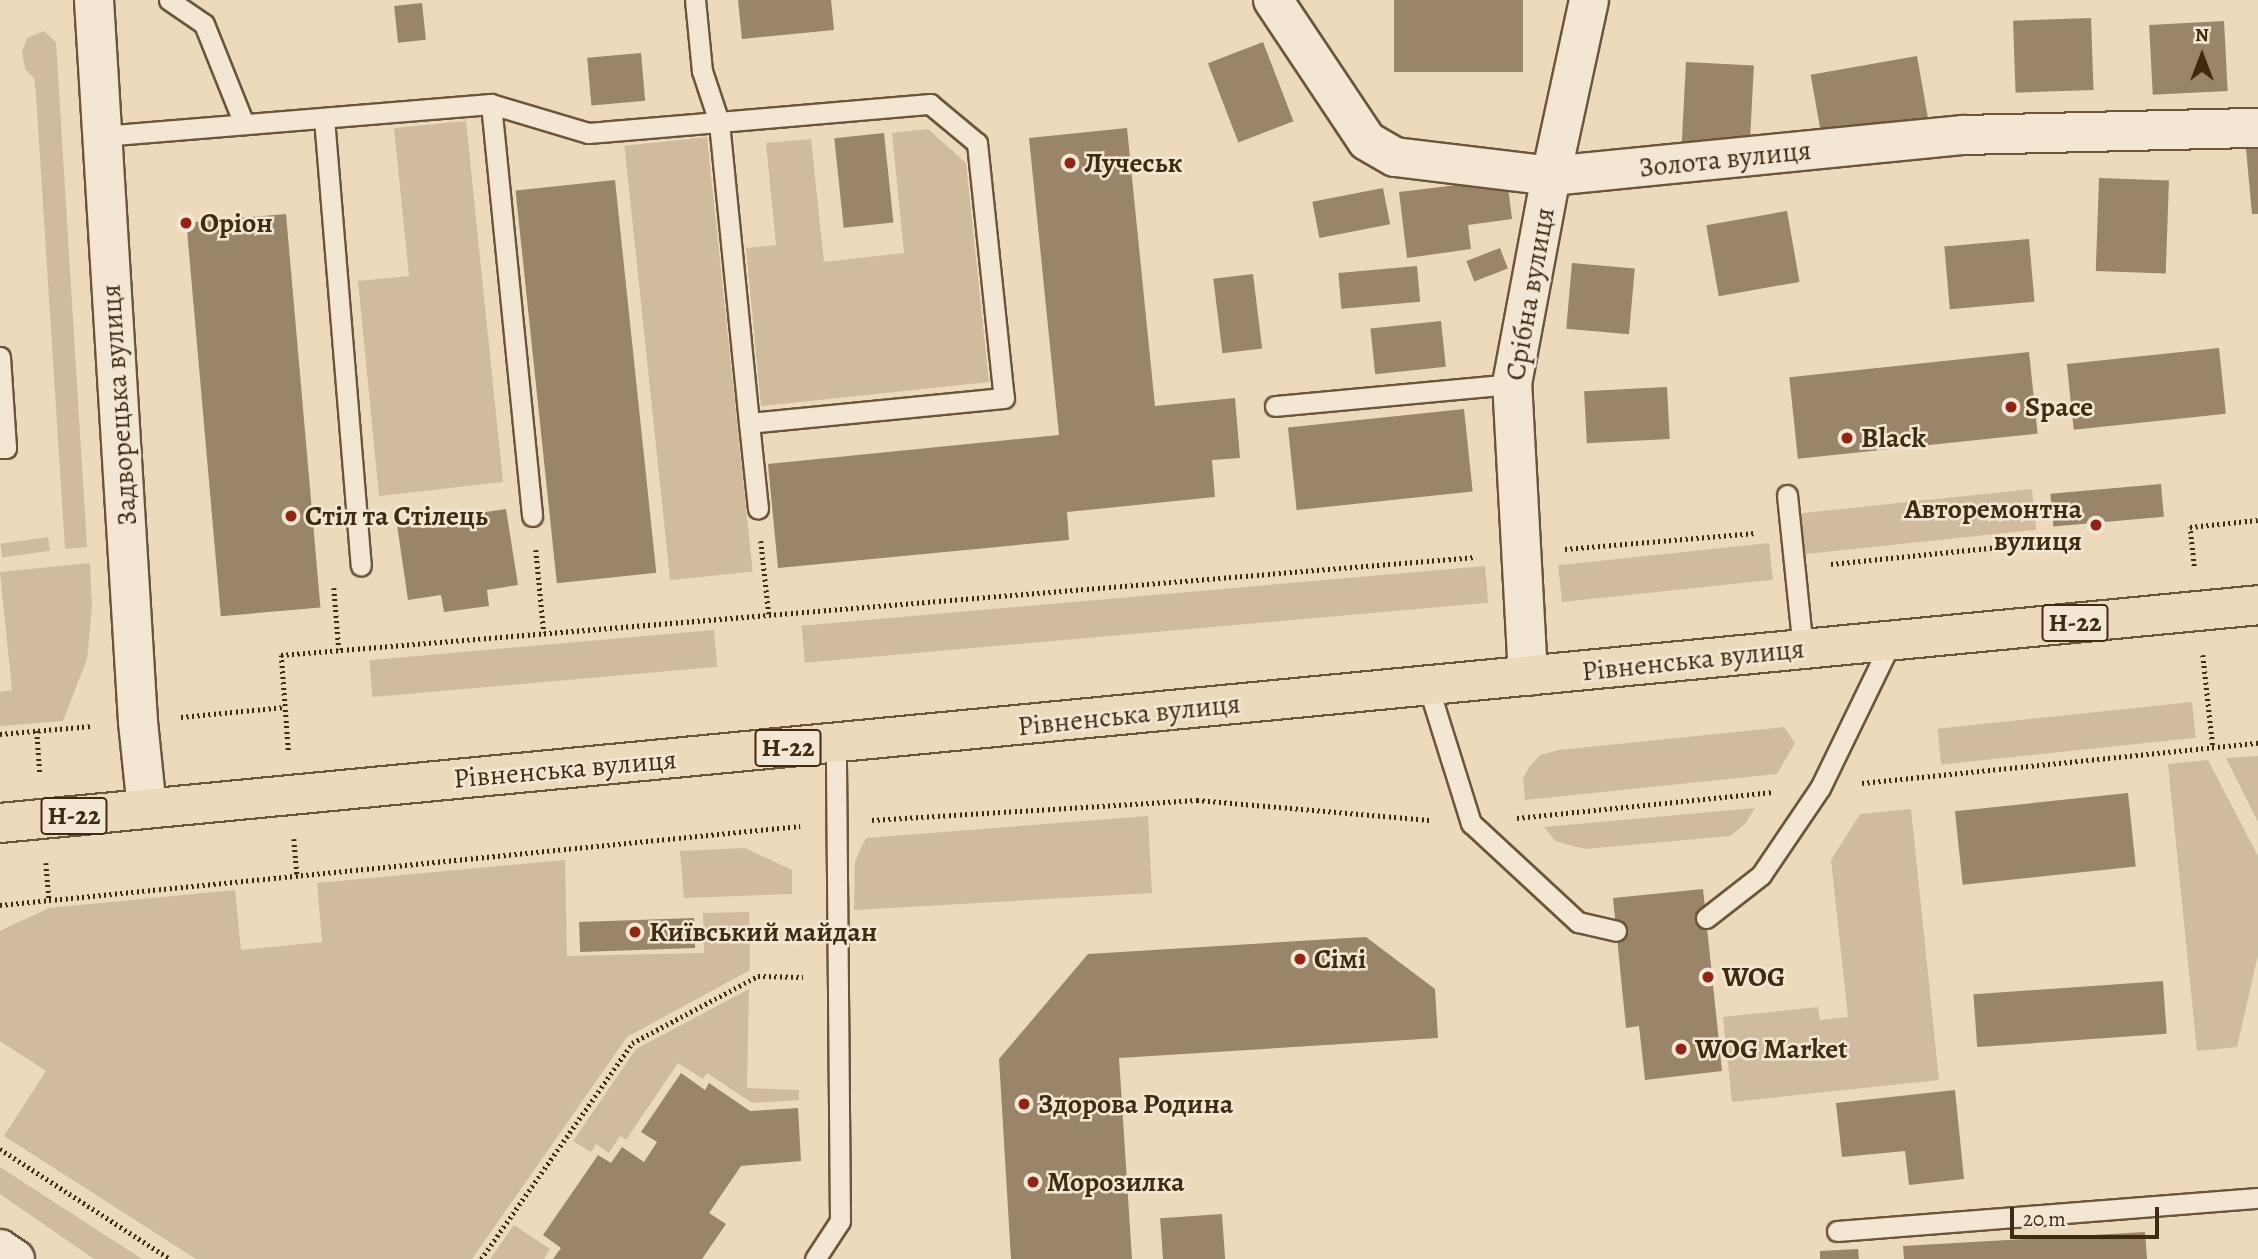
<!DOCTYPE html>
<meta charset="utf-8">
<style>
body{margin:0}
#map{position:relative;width:2258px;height:1259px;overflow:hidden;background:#edd9bc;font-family:Alegreya,serif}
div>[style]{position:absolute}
.green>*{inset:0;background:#d0bb9f;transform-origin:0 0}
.building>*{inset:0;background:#9a856a;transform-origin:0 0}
.path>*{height:4.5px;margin-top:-2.25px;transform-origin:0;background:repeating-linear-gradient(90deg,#402b12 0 2px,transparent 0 5.5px)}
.roads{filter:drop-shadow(2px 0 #6b563c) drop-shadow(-2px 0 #6b563c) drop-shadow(0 2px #6b563c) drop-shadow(0 -2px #6b563c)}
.lane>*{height:19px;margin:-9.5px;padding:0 9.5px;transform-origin:9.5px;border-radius:9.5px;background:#f3e6d3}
.street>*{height:38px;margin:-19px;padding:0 19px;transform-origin:19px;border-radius:19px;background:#f3e6d3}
.secondary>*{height:38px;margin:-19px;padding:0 19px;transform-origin:19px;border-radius:19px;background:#f3e6d3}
.primary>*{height:38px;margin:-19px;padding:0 19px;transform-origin:19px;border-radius:19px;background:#edd9bc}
.dots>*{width:19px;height:19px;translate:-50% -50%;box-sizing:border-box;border:4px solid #f3e6d3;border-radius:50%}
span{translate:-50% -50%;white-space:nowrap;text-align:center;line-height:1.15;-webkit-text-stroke:5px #f3e6d3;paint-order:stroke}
.shield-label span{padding:2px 5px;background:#f3e6d3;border:2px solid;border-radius:5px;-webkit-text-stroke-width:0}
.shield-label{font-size:26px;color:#402b12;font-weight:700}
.street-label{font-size:28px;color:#402b12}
.poi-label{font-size:28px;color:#402b12;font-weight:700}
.left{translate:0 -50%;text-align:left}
.right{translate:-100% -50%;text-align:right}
.north{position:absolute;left:2167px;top:21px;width:70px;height:70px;-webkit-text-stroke:5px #f3e6d3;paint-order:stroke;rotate:0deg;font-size:19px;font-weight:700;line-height:28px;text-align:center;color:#402b12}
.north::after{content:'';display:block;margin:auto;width:24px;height:32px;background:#402b12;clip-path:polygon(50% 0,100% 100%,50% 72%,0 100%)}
.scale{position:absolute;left:2010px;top:1207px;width:149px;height:32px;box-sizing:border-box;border:4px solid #402b12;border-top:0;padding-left:9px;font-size:21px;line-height:24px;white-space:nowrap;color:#402b12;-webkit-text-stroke:5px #f3e6d3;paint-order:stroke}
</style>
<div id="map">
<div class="green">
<i style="clip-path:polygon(44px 31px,56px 42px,87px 547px,65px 549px,36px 95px,34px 78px,25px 69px,22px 52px,27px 38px)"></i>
<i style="clip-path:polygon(466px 121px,503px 482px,379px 496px,358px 281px,409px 276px,394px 128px)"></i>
<i style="clip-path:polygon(928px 129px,966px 163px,989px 382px,761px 406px,746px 248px,776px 245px,766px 143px,811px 139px,824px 262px,904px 253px,892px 133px)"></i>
<i style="left:707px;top:137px;width:437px;height:83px;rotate:84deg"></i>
<i style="left:2032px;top:489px;width:41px;height:234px;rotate:84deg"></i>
<i style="left:48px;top:537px;width:14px;height:48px;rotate:82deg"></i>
<i style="left:1769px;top:543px;width:37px;height:212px;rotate:84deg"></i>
<i style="clip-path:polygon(90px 563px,92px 607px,87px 659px,63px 721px,0 726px,0 692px,12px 690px,0 572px)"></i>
<i style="left:1485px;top:566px;width:37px;height:686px;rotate:85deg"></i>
<i style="left:714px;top:630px;width:37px;height:346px;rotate:85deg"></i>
<i style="left:2192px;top:702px;width:36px;height:256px;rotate:84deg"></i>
<i style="clip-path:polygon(1784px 727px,1795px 743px,1777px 774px,1525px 800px,1523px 779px,1529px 767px,1540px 755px,1559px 750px)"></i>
<i style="clip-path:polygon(2258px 756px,2258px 822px,2226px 758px)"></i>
<i style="clip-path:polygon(2208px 760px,2258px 856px,2258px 955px,2237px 1047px,2197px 1051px,2168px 764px)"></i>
<i style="clip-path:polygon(1755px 808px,1745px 824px,1730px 836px,1585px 849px,1555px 841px,1544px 827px)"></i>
<i style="clip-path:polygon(1911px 809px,1939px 1080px,1732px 1102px,1723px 1017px,1818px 1007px,1820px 1020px,1848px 1017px,1831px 860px,1860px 814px)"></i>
<i style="clip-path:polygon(1148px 816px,1152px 893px,854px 910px,855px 861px,866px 838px)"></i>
<i style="clip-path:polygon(745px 848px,792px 870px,792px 894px,684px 898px,680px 851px)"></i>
<i style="clip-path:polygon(565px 860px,567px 956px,704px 953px,703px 913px,749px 912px,750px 970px,627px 1037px,472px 1259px,196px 1259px,4px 1136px,46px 1071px,0 1041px,0 931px,8px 927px,49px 908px,235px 890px,241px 950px,322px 942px,317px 883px)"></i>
<i style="clip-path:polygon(749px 989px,747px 1088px,799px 1090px,799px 1100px,752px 1103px,707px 1073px,703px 1079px,678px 1063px,626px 1140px,620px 1136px,609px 1153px,596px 1144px,591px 1152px,573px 1141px,636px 1049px)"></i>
<i style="clip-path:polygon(0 1167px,142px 1259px,94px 1259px,0 1194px)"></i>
<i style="clip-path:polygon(514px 1225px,550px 1249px,544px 1259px,490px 1259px)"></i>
</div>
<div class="building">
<i style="clip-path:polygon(738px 0,831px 0,834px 30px,742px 39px)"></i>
<i style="left:1394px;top:0;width:129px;height:72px"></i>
<i style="left:422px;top:3px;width:37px;height:28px;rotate:84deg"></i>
<i style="left:2091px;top:18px;width:72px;height:78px;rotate:88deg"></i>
<i style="left:2224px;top:21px;width:70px;height:75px;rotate:87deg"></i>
<i style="left:1263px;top:42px;width:85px;height:59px;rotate:69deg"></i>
<i style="left:641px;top:53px;width:48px;height:54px;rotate:85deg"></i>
<i style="left:1917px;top:56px;width:62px;height:108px;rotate:80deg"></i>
<i style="left:1686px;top:62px;width:68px;height:80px;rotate:3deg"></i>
<i style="clip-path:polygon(1127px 128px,1155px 406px,1235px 398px,1240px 458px,1212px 460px,1215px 497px,1067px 512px,1069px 540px,778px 568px,768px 464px,1059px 435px,1029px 138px)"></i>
<i style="left:884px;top:133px;width:90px;height:50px;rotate:84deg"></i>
<i style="clip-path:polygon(2258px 148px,2258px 214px,2252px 214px,2246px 149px)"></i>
<i style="left:2099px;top:178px;width:70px;height:93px;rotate:2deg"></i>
<i style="clip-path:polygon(1507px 179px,1512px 219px,1468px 225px,1471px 249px,1407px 258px,1399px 192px)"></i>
<i style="left:615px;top:180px;width:395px;height:100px;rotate:84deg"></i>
<i style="left:1383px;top:188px;width:37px;height:72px;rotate:79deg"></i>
<i style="left:1787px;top:211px;width:72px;height:82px;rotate:80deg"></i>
<i style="left:286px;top:214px;width:395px;height:100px;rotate:85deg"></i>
<i style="left:2029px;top:239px;width:63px;height:85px;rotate:85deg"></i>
<i style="left:1500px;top:248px;width:22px;height:36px;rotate:69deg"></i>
<i style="left:1572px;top:263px;width:63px;height:66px;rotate:5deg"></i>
<i style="left:1417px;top:266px;width:36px;height:79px;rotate:85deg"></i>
<i style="left:1253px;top:274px;width:75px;height:40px;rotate:83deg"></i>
<i style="left:1441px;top:321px;width:46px;height:71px;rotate:84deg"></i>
<i style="left:2219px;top:348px;width:66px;height:153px;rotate:84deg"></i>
<i style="left:2029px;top:352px;width:82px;height:241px;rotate:84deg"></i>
<i style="left:1667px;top:387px;width:52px;height:83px;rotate:87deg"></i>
<i style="left:1464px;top:409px;width:83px;height:177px;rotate:84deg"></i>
<i style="left:2161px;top:484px;width:33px;height:111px;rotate:85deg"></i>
<i style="clip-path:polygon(506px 509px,518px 585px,487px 590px,489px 606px,444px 612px,441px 595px,408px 600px,397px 525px)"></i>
<i style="left:2128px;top:793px;width:74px;height:174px;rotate:84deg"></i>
<i style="clip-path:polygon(1703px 889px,1722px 1071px,1645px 1080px,1639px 1026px,1626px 1028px,1613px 898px)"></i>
<i style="left:694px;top:918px;width:30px;height:115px;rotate:88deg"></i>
<i style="clip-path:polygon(1366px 937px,1435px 989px,1438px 1038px,1119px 1058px,1132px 1259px,1011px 1259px,999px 1059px,1088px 954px)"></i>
<i style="left:2163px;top:981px;width:53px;height:190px;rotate:86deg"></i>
<i style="clip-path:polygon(681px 1073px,705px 1090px,709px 1083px,750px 1111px,798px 1108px,801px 1161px,741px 1166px,709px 1213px,726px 1224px,702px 1259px,553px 1259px,561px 1248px,543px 1235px,598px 1155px,611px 1163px,622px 1147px,644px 1162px,657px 1142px,641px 1132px)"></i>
<i style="clip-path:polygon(1955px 1090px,1964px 1179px,1909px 1185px,1905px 1151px,1842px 1157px,1836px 1103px)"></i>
<i style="left:1222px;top:1214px;width:45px;height:62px;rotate:86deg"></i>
<i style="clip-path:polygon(2145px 1232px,2147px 1259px,1904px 1259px,1903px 1246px)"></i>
<i style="clip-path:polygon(1858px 1249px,1859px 1259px,1820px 1259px,1820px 1251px)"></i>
</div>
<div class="path">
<i style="left:761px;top:541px;width:74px;rotate:83.8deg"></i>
<i style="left:1565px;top:549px;width:191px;rotate:-4.8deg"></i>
<i style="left:536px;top:550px;width:83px;rotate:84.5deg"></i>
<i style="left:1831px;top:564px;width:216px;rotate:-5.8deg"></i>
<i style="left:2194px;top:566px;width:39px;rotate:-96deg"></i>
<i style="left:2190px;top:527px;width:68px;rotate:-5.9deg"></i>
<i style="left:334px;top:588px;width:62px;rotate:85.4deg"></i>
<i style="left:2203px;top:655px;width:93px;rotate:83.8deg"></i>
<i style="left:181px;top:717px;width:104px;rotate:-5.5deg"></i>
<i style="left:37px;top:731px;width:43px;rotate:86deg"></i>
<i style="left:0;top:734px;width:92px;rotate:-5deg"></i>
<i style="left:288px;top:750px;width:95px;rotate:-94.2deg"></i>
<i style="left:281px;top:655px;width:1199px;rotate:-4.69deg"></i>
<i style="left:1862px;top:783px;width:398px;rotate:-5.8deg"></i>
<i style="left:1517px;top:818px;width:257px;rotate:-5.8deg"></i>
<i style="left:872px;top:820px;width:326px;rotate:-3.5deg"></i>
<i style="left:1197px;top:800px;width:236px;rotate:4.9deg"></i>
<i style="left:294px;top:839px;width:37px;rotate:85deg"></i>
<i style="left:46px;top:863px;width:37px;rotate:85deg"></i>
<i style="left:0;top:905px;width:804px;rotate:-5.64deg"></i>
<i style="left:0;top:1149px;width:202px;rotate:32.9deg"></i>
<i style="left:481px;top:1259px;width:264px;rotate:-55deg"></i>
<i style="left:632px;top:1043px;width:143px;rotate:-28deg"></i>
<i style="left:758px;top:976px;width:45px;rotate:1.3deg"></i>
</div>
<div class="roads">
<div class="lane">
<i style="left:169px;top:0;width:42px;rotate:34.4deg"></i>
<i style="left:204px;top:24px;width:108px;rotate:68.2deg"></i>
<i style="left:491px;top:104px;width:414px;rotate:84.3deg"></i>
<i style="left:324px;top:118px;width:449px;rotate:85.3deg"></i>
<i style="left:102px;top:136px;width:390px;rotate:-4.7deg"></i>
<i style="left:491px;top:104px;width:101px;rotate:16.6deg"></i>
<i style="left:588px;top:133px;width:131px;rotate:-4.8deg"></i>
<i style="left:719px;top:122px;width:212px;rotate:-4.9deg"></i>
<i style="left:930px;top:104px;width:61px;rotate:39.7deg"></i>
<i style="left:977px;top:143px;width:256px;rotate:84deg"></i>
<i style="left:1004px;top:398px;width:256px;rotate:174.4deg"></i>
<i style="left:749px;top:423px;width:302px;rotate:-95.7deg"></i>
<i style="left:719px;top:122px;width:54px;rotate:-108.4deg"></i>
<i style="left:702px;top:71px;width:71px;rotate:-95.6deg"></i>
<i style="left:0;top:357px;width:91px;rotate:86.2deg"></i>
<i style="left:6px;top:448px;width:6px;rotate:180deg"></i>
<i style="left:1275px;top:406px;width:238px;rotate:-5.3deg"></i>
<i style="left:749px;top:423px;width:86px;rotate:84deg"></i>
<i style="left:1787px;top:495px;width:156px;rotate:84.1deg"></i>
<i style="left:1428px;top:686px;width:144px;rotate:72.6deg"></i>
<i style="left:1471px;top:823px;width:146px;rotate:42.8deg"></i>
<i style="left:1578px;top:922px;width:39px;rotate:13deg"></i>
<i style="left:1706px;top:918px;width:70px;rotate:-38deg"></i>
<i style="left:1761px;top:875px;width:105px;rotate:-55.9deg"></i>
<i style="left:1820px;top:788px;width:165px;rotate:-64.1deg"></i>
<i style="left:1837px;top:1231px;width:422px;rotate:-4.5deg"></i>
<i style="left:815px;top:1259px;width:45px;rotate:-56.7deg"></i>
<i style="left:840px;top:1221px;width:478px;rotate:-90.5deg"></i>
</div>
<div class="street">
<i style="left:1273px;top:0;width:169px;rotate:56.3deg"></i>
<i style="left:1367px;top:141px;width:32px;rotate:30deg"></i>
<i style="left:1395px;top:157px;width:157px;rotate:6.9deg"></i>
<i style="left:1551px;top:176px;width:415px;rotate:-5.7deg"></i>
<i style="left:1964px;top:135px;width:294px;rotate:-1.4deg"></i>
<i style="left:1528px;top:676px;width:292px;rotate:-93.1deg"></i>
<i style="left:1512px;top:384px;width:212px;rotate:-79.4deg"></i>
<i style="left:1551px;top:176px;width:180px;rotate:-77.8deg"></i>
</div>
<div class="secondary">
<i style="left:94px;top:0;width:723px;rotate:86.51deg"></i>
<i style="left:138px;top:722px;width:87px;rotate:84.1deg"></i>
<i style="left:0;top:1249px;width:18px;rotate:34deg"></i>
</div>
<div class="primary">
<i style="left:0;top:823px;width:2268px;rotate:-5.51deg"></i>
</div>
</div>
<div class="dots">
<i style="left:1070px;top:163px;background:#8f2418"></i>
<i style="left:186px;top:223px;background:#8f2418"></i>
<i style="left:2011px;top:407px;background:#8f2418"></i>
<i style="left:1847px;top:438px;background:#8f2418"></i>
<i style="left:291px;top:516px;background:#8f2418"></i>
<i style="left:2096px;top:525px;background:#8f2418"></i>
<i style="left:635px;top:932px;background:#8f2418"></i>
<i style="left:1300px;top:959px;background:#8f2418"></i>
<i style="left:1708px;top:977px;background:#8f2418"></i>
<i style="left:1681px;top:1049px;background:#8f2418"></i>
<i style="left:1024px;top:1104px;background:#8f2418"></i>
<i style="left:1033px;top:1182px;background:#8f2418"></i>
</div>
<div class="shield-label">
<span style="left:2075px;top:623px">Н-22</span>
<span style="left:788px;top:748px">Н-22</span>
<span style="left:74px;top:816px">Н-22</span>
</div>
<div class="street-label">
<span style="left:1725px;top:159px;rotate:-6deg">Золота вулиця</span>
<span style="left:1530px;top:294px;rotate:-80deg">Срібна вулиця</span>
<span style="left:119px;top:405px;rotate:-94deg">Задворецька вулиця</span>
<span style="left:1693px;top:660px;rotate:-6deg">Рівненська вулиця</span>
<span style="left:1129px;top:715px;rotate:-6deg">Рівненська вулиця</span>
<span style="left:565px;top:769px;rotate:-5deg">Рівненська вулиця</span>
</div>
<div class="poi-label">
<span class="left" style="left:1084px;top:163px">Лучеськ</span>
<span class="left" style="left:200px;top:223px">Оріон</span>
<span class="left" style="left:2025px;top:407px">Space</span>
<span class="left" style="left:1861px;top:438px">Black</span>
<span class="right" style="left:2082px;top:525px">Авторемонтна<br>вулиця</span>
<span class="left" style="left:305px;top:516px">Стіл та Стілець</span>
<span class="left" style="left:649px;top:932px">Київський майдан</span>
<span class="left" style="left:1314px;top:959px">Сімі</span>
<span class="left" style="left:1722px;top:977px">WOG</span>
<span class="left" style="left:1695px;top:1049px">WOG Market</span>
<span class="left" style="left:1038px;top:1104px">Здорова Родина</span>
<span class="left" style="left:1047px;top:1182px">Морозилка</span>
</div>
<div class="north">N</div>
<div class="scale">20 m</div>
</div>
